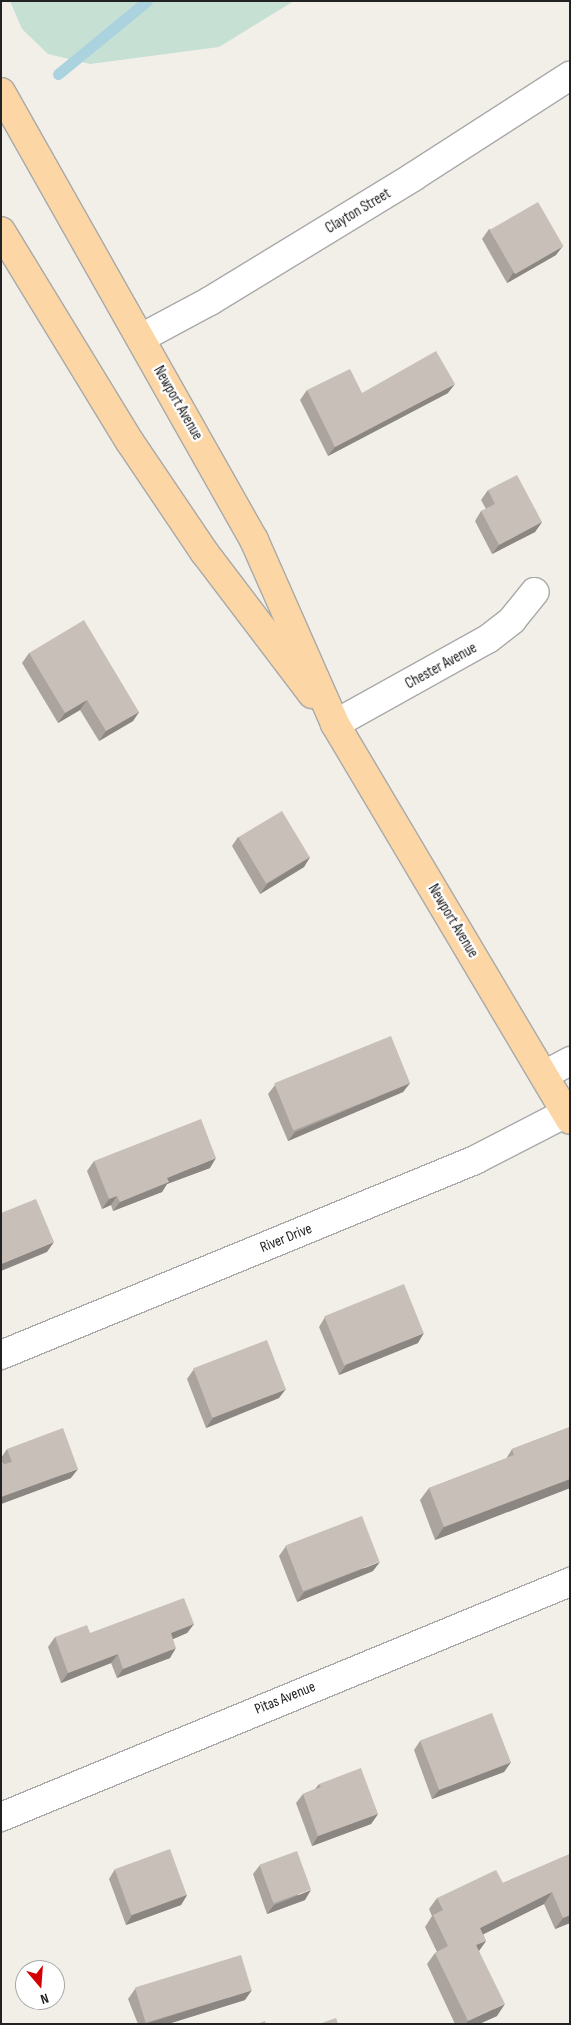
<!DOCTYPE html>
<style>
body{margin:0}
#map{position:relative;width:571px;height:2025px;overflow:hidden;background:#f2efe9;font-family:"Sofia Sans Condensed",sans-serif}
div>[style]{position:absolute}
.wetland>*{inset:0;background:#c6e0d4}
.stream>*{height:11px;margin:-5.5px;padding:0 5.5px;transform-origin:5.5px;border-radius:5.5px;background:#aad3df}
.roads{filter:drop-shadow(1px 0 #a9a9a9) drop-shadow(-1px 0 #a9a9a9) drop-shadow(0 1px #a9a9a9) drop-shadow(0 -1px #a9a9a9)}
.minor>*{height:28px;margin:-14px;padding:0 14px;transform-origin:14px;border-radius:14px;background:#fff}
.major>*{height:28px;margin:-14px;padding:0 14px;transform-origin:14px;border-radius:14px;background:#fcd6a4}
.wall>*{inset:0;background:#aba49e}
.shaded-wall>*{inset:0;background:#8b8681}
.building>*{inset:0;background:#c7bfb8;transform-origin:0 0}
span{translate:-50% -50%;white-space:nowrap;text-align:center;line-height:1.15;-webkit-text-stroke:5px #fff;paint-order:stroke}
.street-label{font-size:15px;color:#222}
.frame{position:absolute;inset:0;border:2px solid #222;pointer-events:none}
.north{position:absolute;left:15px;top:1960px;width:50px;height:50px;box-sizing:border-box;background:#fff;border:1px solid #a7a7a7;border-radius:50%;rotate:162deg;font-size:14px;font-weight:700;line-height:20px;text-align:center;color:#222}
.north::after{content:'';display:block;margin:auto;width:18px;height:22px;background:#d40000;clip-path:polygon(50% 0,100% 100%,50% 72%,0 100%)}
</style>
<div id="map">
<div class="wetland">
<i style="clip-path:polygon(10px 1px,294px 1px,219px 47px,90px 64px,48px 54px,22px 29px)"></i>
</div>
<div class="stream">
<i style="left:58px;top:74px;width:115px;rotate:-39.4deg"></i>
</div>
<div class="roads">
<div class="minor">
<i style="left:141px;top:338px;width:78px;rotate:-28.2deg"></i>
<i style="left:210px;top:301px;width:238px;rotate:-31.4deg"></i>
<i style="left:413px;top:177px;width:187px;rotate:-32.8deg"></i>
<i style="left:335px;top:724px;width:175px;rotate:-29.1deg"></i>
<i style="left:488px;top:639px;width:31px;rotate:-38deg"></i>
<i style="left:512px;top:620px;width:36px;rotate:-51deg"></i>
<i style="left:544px;top:1075px;width:30px;rotate:-28deg"></i>
<i style="left:1px;top:1355px;width:513px;rotate:-22.36deg"></i>
<i style="left:475px;top:1160px;width:102px;rotate:-27.3deg"></i>
<i style="left:1px;top:1817px;width:616px;rotate:-22.44deg"></i>
</div>
<div class="major">
<i style="left:1px;top:92px;width:515px;rotate:60.55deg"></i>
<i style="left:254px;top:540px;width:201px;rotate:66.2deg"></i>
<i style="left:335px;top:724px;width:460px;rotate:59.3deg"></i>
<i style="left:1px;top:231px;width:247px;rotate:58.6deg"></i>
<i style="left:130px;top:442px;width:134px;rotate:56deg"></i>
<i style="left:205px;top:553px;width:177px;rotate:52.8deg"></i>
</div>
</div>
<div class="wall">
<i style="clip-path:polygon(489px 229px,556px 255px,507px 283px,482px 239px)"></i>
<i style="clip-path:polygon(307px 390px,362px 393px,448px 393px,328px 456px,300px 400px)"></i>
<i style="clip-path:polygon(488px 490px,542px 522px,535px 532px,492px 554px,475px 521px,481px 511px,486px 509px,481px 500px)"></i>
<i style="clip-path:polygon(29px 653px,139px 712px,133px 721px,99px 741px,80px 710px,58px 723px,22px 663px)"></i>
<i style="clip-path:polygon(238px 837px,310px 857px,304px 867px,260px 894px,232px 846px)"></i>
<i style="clip-path:polygon(410px 1083px,403px 1092px,288px 1141px,268px 1094px,275px 1085px)"></i>
<i style="clip-path:polygon(94px 1161px,210px 1168px,167px 1184px,162px 1192px,113px 1211px,111px 1205px,102px 1209px,87px 1171px)"></i>
<i style="clip-path:polygon(325px 1317px,418px 1343px,339px 1375px,319px 1327px)"></i>
<i style="clip-path:polygon(194px 1369px,279px 1398px,206px 1428px,187px 1379px)"></i>
<i style="clip-path:polygon(570px 1427px,570px 1488px,435px 1540px,420px 1500px,429px 1488px,506px 1459px,512px 1449px)"></i>
<i style="clip-path:polygon(7px 1449px,71px 1478px,1px 1504px,1px 1465px,3px 1465px,1px 1458px)"></i>
<i style="clip-path:polygon(286px 1546px,373px 1571px,297px 1602px,279px 1556px)"></i>
<i style="clip-path:polygon(194px 1624px,187px 1633px,173px 1639px,170px 1658px,117px 1678px,111px 1663px,61px 1683px,48px 1647px,55px 1637px,90px 1633px)"></i>
<i style="clip-path:polygon(420px 1741px,511px 1762px,504px 1772px,432px 1799px,414px 1750px)"></i>
<i style="clip-path:polygon(319px 1784px,378px 1814px,371px 1824px,312px 1846px,296px 1803px,303px 1794px,315px 1789px)"></i>
<i style="clip-path:polygon(570px 1854px,570px 1923px,555px 1929px,544px 1904px,483px 1934px,486px 1941px,479px 1951px,497px 2016px,479px 2024px,455px 2024px,427px 1964px,435px 1953px,437px 1952px,425px 1927px,432px 1916px,429px 1909px,437px 1898px,503px 1883px)"></i>
<i style="clip-path:polygon(260px 1865px,305px 1900px,267px 1914px,253px 1874px)"></i>
<i style="clip-path:polygon(115px 1869px,187px 1895px,181px 1905px,126px 1925px,109px 1879px)"></i>
<i style="clip-path:polygon(135px 1989px,245px 2000px,168px 2024px,138px 2024px,128px 1999px)"></i>
</div>
<div class="shaded-wall">
<i style="clip-path:polygon(563px 246px,556px 255px,507px 283px,513px 273px)"></i>
<i style="clip-path:polygon(455px 384px,448px 393px,328px 456px,335px 447px)"></i>
<i style="clip-path:polygon(542px 522px,535px 532px,492px 554px,499px 545px)"></i>
<i style="clip-path:polygon(87px 700px,80px 710px,58px 723px,65px 713px)"></i>
<i style="clip-path:polygon(139px 712px,133px 721px,99px 741px,106px 731px)"></i>
<i style="clip-path:polygon(310px 857px,304px 867px,260px 894px,267px 884px)"></i>
<i style="clip-path:polygon(410px 1083px,403px 1092px,288px 1141px,295px 1132px)"></i>
<i style="clip-path:polygon(216px 1158px,210px 1168px,167px 1184px,162px 1192px,113px 1211px,120px 1202px,167px 1178px)"></i>
<i style="clip-path:polygon(117px 1196px,111px 1205px,102px 1209px,109px 1199px)"></i>
<i style="clip-path:polygon(54px 1242px,47px 1252px,1px 1271px,1px 1264px)"></i>
<i style="clip-path:polygon(424px 1333px,418px 1343px,339px 1375px,346px 1365px)"></i>
<i style="clip-path:polygon(286px 1389px,279px 1398px,206px 1428px,213px 1418px)"></i>
<i style="clip-path:polygon(78px 1469px,71px 1478px,1px 1504px,1px 1497px)"></i>
<i style="clip-path:polygon(570px 1479px,570px 1488px,435px 1540px,444px 1527px)"></i>
<i style="clip-path:polygon(380px 1562px,373px 1571px,297px 1602px,304px 1592px)"></i>
<i style="clip-path:polygon(194px 1624px,187px 1633px,164px 1643px,171px 1633px)"></i>
<i style="clip-path:polygon(176px 1648px,170px 1658px,117px 1678px,123px 1669px)"></i>
<i style="clip-path:polygon(118px 1654px,111px 1663px,61px 1683px,68px 1673px)"></i>
<i style="clip-path:polygon(511px 1762px,504px 1772px,432px 1799px,439px 1790px)"></i>
<i style="clip-path:polygon(378px 1814px,371px 1824px,312px 1846px,318px 1836px)"></i>
<i style="clip-path:polygon(311px 1890px,305px 1900px,267px 1914px,274px 1905px)"></i>
<i style="clip-path:polygon(552px 1892px,544px 1904px,472px 1940px,480px 1928px)"></i>
<i style="clip-path:polygon(187px 1895px,181px 1905px,126px 1925px,132px 1915px)"></i>
<i style="clip-path:polygon(570px 1915px,570px 1923px,555px 1929px,563px 1918px)"></i>
<i style="clip-path:polygon(486px 1941px,478px 1952px,476px 1945px)"></i>
<i style="clip-path:polygon(252px 1990px,245px 2000px,168px 2024px,147px 2024px,148px 2023px)"></i>
<i style="clip-path:polygon(505px 2004px,497px 2016px,479px 2024px,466px 2024px,468px 2021px)"></i>
</div>
<div class="building">
<i style="left:538px;top:202px;width:51px;height:56px;rotate:60deg"></i>
<i style="clip-path:polygon(436px 351px,455px 384px,335px 447px,307px 390px,350px 369px,362px 393px)"></i>
<i style="clip-path:polygon(517px 475px,542px 522px,499px 545px,481px 511px,495px 504px,488px 490px)"></i>
<i style="clip-path:polygon(84px 620px,139px 712px,106px 731px,87px 700px,65px 713px,29px 653px)"></i>
<i style="left:282px;top:811px;width:54px;height:51px;rotate:59deg"></i>
<i style="left:391px;top:1036px;width:51px;height:126px;rotate:68deg"></i>
<i style="clip-path:polygon(201px 1119px,216px 1158px,167px 1178px,169px 1182px,120px 1202px,117px 1196px,109px 1199px,94px 1161px)"></i>
<i style="clip-path:polygon(36px 1199px,54px 1242px,1px 1264px,1px 1213px)"></i>
<i style="left:404px;top:1284px;width:53px;height:86px;rotate:68deg"></i>
<i style="left:267px;top:1340px;width:53px;height:79px;rotate:69deg"></i>
<i style="clip-path:polygon(570px 1427px,570px 1479px,444px 1527px,429px 1488px,514px 1455px,512px 1449px)"></i>
<i style="clip-path:polygon(63px 1428px,78px 1469px,1px 1497px,1px 1465px,12px 1462px,7px 1449px)"></i>
<i style="left:362px;top:1516px;width:49px;height:82px;rotate:69deg"></i>
<i style="clip-path:polygon(184px 1598px,194px 1624px,171px 1633px,176px 1648px,123px 1669px,118px 1654px,68px 1673px,55px 1637px,87px 1625px,90px 1633px)"></i>
<i style="left:492px;top:1713px;width:53px;height:77px;rotate:69deg"></i>
<i style="clip-path:polygon(361px 1768px,378px 1814px,318px 1836px,303px 1794px,321px 1787px,319px 1784px)"></i>
<i style="left:170px;top:1849px;width:49px;height:59px;rotate:70deg"></i>
<i style="left:297px;top:1851px;width:41px;height:40px;rotate:70deg"></i>
<i style="clip-path:polygon(570px 1854px,570px 1915px,563px 1918px,552px 1892px,480px 1928px,486px 1941px,476px 1945px,505px 2004px,468px 2021px,435px 1953px,448px 1946px,433px 1915px,443px 1910px,437px 1898px,496px 1870px,503px 1883px)"></i>
<i style="left:241px;top:1955px;width:37px;height:111px;rotate:73deg"></i>
<i style="clip-path:polygon(336px 2018px,338px 2024px,319px 2024px)"></i>
<i style="clip-path:polygon(265px 2021px,266px 2024px,257px 2024px)"></i>
</div>
<div class="street-label">
<span style="left:358px;top:211px;rotate:-31deg">Clayton Street</span>
<span style="left:178px;top:403px;rotate:60deg">Newport Avenue</span>
<span style="left:441px;top:666px;rotate:-29deg">Chester Avenue</span>
<span style="left:453px;top:921px;rotate:59deg">Newport Avenue</span>
<span style="left:286px;top:1238px;rotate:-22deg">River Drive</span>
<span style="left:285px;top:1698px;rotate:-22deg">Pitas Avenue</span>
</div>
<div class="frame"></div>
<div class="north">N</div>
</div>
